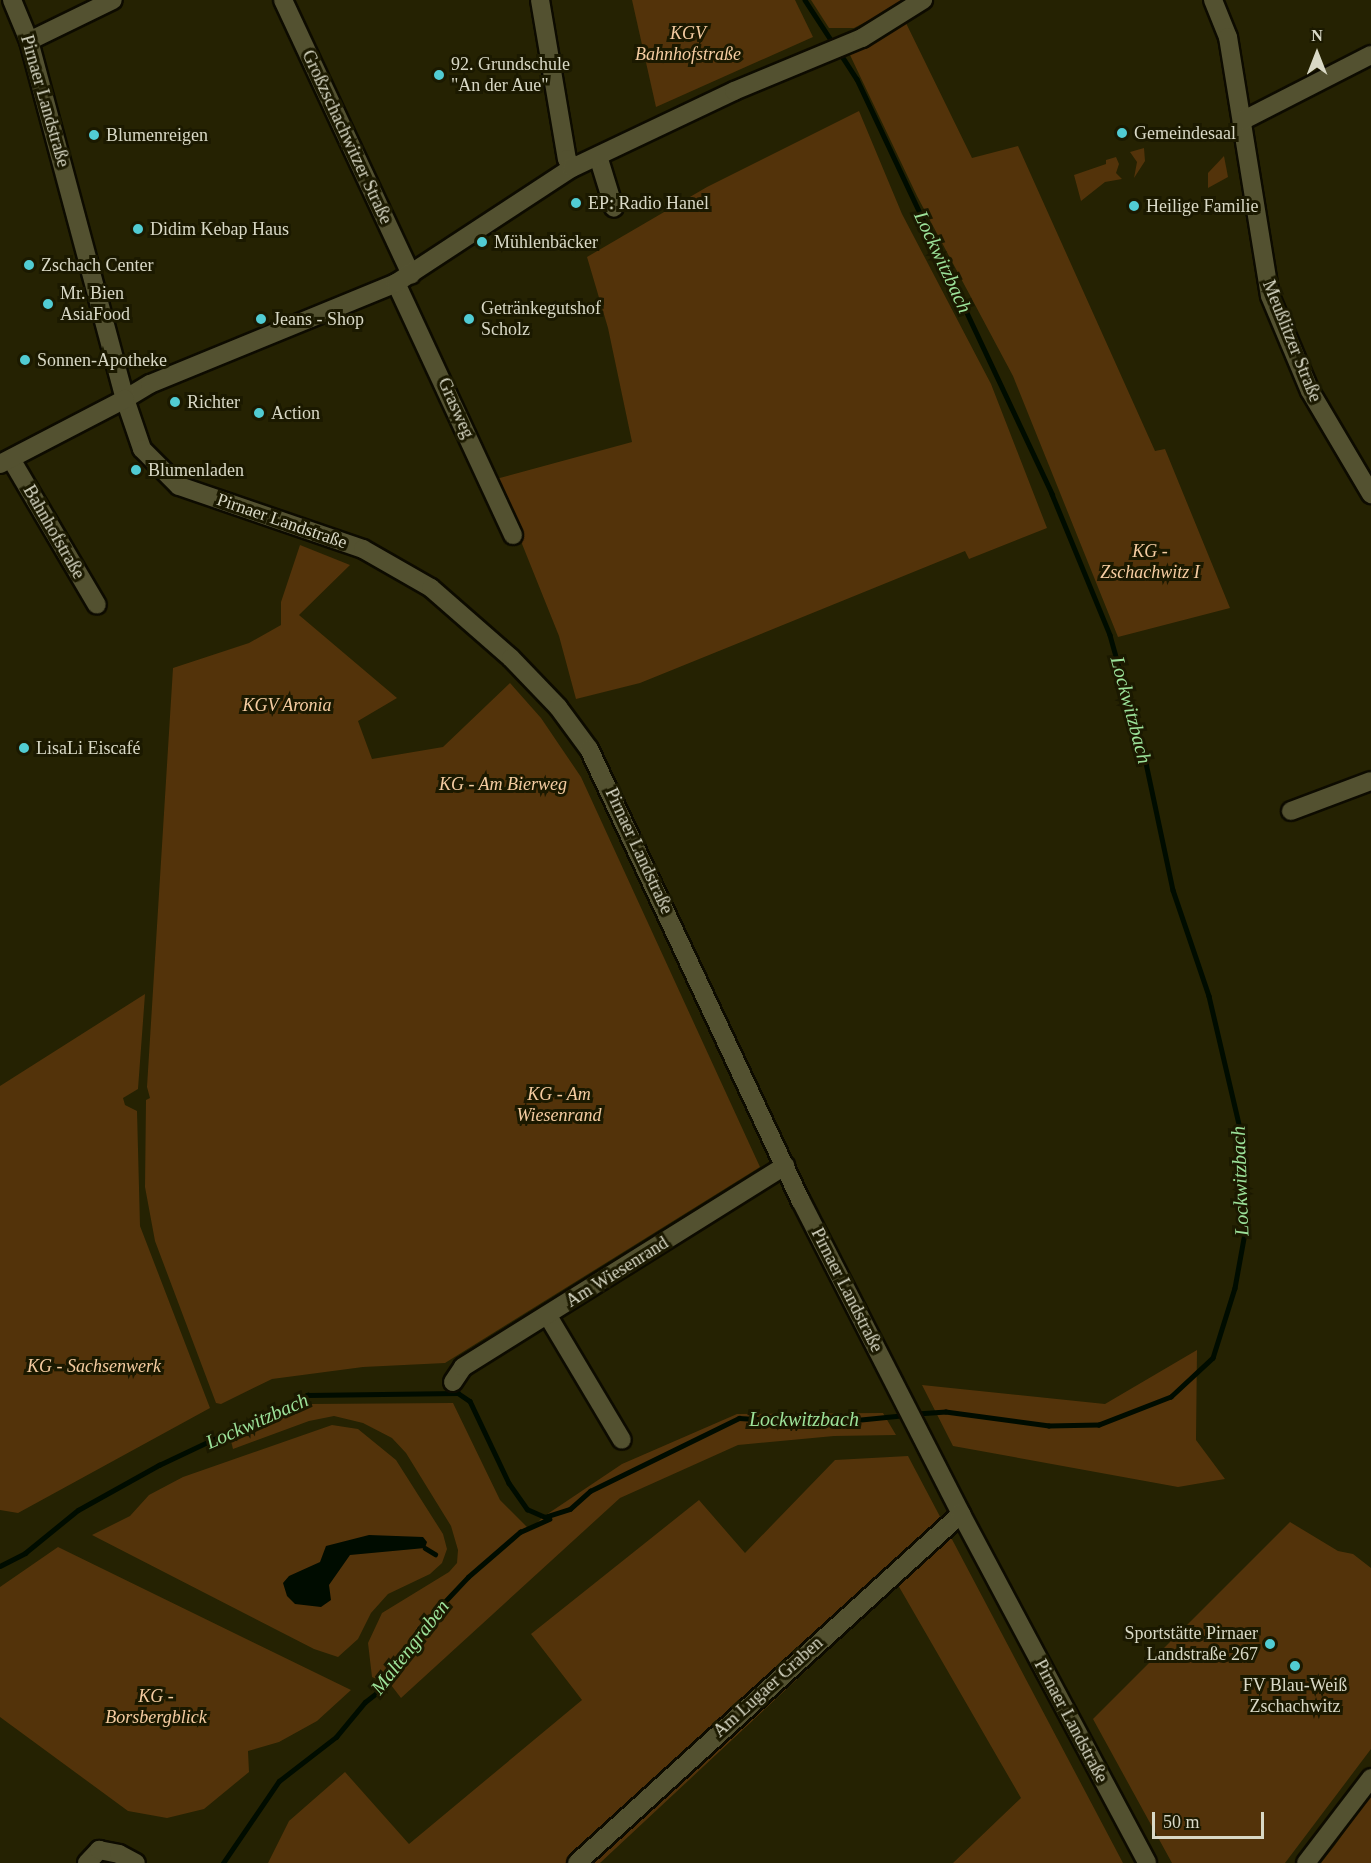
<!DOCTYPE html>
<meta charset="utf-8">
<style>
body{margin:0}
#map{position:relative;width:1371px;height:1863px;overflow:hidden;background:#252202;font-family:Georgia,serif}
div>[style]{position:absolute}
.green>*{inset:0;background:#53330a}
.water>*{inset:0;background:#000c00}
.stream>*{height:4.5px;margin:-2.25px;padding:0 2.25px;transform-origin:2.25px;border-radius:2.25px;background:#000c00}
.roads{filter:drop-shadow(2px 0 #0d0b00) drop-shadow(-2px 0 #0d0b00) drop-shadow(0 2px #0d0b00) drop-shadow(0 -2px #0d0b00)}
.minor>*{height:18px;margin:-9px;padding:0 9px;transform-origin:9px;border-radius:9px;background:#535130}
.tertiary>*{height:18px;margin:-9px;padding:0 9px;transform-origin:9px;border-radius:9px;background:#535130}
.dots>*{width:16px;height:16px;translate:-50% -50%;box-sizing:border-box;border:3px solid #1b1900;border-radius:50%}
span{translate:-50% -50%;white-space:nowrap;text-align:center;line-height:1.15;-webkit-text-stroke:6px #1b1900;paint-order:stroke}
.park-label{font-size:18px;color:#f5cca1;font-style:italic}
.poi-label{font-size:18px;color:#d9d9c6}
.left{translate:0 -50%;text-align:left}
.right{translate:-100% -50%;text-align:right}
.street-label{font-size:18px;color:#d9d9c6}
.water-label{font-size:20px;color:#9ce299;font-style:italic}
.north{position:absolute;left:1287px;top:24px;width:60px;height:60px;-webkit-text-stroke:4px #1b1900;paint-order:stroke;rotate:0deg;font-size:16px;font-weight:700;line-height:24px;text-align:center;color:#d9d9c6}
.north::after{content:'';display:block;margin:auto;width:21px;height:27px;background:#d9d9c6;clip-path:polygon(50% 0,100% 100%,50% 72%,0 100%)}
.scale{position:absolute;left:1152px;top:1812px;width:112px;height:27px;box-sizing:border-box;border:3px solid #d9d9c6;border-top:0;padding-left:8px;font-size:18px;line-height:21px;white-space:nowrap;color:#d9d9c6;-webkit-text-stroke:4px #1b1900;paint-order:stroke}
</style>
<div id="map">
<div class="green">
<i style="clip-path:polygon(632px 0,795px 0,813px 37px,656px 107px)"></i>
<i style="clip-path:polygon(811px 0,909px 0,854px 28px,829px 28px)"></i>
<i style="clip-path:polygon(905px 21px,972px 158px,1018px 146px,1155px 451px,1165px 449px,1230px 608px,1118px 637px,1013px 376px,917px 196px,850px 55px)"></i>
<i style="clip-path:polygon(859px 111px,902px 214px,991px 384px,1047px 528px,969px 559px,965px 551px,640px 683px,576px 699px,559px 636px,496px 479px,632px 442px,608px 328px,587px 257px,707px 187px)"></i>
<i style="clip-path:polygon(1144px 148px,1145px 161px,1134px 178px,1137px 162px,1130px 152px)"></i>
<i style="clip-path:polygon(1224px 156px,1228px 177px,1208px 188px,1208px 173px)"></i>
<i style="clip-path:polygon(1116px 157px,1119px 164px,1116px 173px,1122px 179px,1105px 182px,1081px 201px,1074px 175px,1106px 164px,1106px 160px)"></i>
<i style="clip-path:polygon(300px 545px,350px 565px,299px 615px,397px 698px,358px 721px,372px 759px,443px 747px,510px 683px,541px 718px,581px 777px,760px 1167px,445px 1363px,363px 1367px,272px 1379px,221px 1404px,216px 1403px,155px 1241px,145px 1187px,146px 1100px,150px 1098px,147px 1087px,173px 668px,249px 643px,281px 625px,281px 602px)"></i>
<i style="clip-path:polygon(145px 994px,138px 1089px,123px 1098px,125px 1105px,137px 1111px,140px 1226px,210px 1408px,18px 1513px,0 1510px,0 1086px)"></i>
<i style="clip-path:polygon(1197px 1350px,1196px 1440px,1225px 1479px,1178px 1487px,953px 1446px,922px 1385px,1105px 1404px)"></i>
<i style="clip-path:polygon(453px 1403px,500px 1500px,530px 1530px,543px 1517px,622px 1464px,737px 1414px,883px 1413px,896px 1435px,834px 1436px,738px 1445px,620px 1498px,401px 1698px,391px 1685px,372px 1677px,368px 1643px,382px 1613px,449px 1572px,457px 1563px,458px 1550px,451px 1526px,406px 1453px,392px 1438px,363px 1423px,334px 1416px,309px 1421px,233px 1449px,231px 1441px,309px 1404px)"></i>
<i style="clip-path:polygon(332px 1425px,358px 1429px,396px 1460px,443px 1534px,447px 1549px,442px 1563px,430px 1574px,388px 1594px,371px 1613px,358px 1639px,338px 1657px,314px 1649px,92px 1535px,130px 1516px,149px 1495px,183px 1477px)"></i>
<i style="clip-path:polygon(908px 1456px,1123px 1863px,953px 1863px,1021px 1798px,898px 1585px,600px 1863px,268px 1863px,289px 1821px,345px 1772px,409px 1844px,582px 1700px,531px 1634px,699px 1500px,745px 1553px,835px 1460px)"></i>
<i style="clip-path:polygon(1290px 1522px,1338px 1551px,1353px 1554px,1371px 1568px,1371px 1749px,1285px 1863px,1172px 1863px,1093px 1719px)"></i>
<i style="clip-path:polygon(58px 1547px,351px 1690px,317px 1721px,279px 1742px,248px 1751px,249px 1772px,204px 1809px,167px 1818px,128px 1811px,0 1717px,0 1587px)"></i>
<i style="clip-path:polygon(1371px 1795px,1371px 1863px,1321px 1863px,1335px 1845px)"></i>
</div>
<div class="water">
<i style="clip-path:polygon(369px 1535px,423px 1537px,427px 1542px,425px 1548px,350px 1555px,329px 1585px,331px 1600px,321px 1607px,295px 1604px,287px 1596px,283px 1583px,289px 1576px,320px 1562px,326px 1546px)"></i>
</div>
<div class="stream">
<i style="left:805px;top:0;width:55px;rotate:56.9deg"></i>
<i style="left:840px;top:53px;width:31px;rotate:57deg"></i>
<i style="left:857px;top:79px;width:459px;rotate:64.8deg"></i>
<i style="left:1052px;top:494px;width:152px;rotate:67.6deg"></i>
<i style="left:1110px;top:635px;width:133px;rotate:74.3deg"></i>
<i style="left:1146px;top:763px;width:130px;rotate:78deg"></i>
<i style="left:1173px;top:890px;width:112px;rotate:71.2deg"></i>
<i style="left:1209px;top:996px;width:140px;rotate:76.8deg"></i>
<i style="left:1241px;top:1132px;width:101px;rotate:87.7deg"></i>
<i style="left:1245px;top:1233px;width:56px;rotate:100.3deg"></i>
<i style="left:1235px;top:1288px;width:73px;rotate:107.4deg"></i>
<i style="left:1213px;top:1358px;width:57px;rotate:137.1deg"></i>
<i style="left:1171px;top:1397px;width:77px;rotate:158.7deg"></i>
<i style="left:1099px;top:1425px;width:50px;rotate:178.9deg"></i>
<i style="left:1049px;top:1426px;width:104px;rotate:-172.3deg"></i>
<i style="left:946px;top:1412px;width:32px;rotate:176deg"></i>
<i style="left:425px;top:1548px;width:12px;rotate:31deg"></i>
<i style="left:0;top:1566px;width:28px;rotate:-27deg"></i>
<i style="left:25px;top:1553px;width:68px;rotate:-39.1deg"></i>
<i style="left:78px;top:1510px;width:93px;rotate:-29.1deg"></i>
<i style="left:159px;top:1465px;width:164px;rotate:-25.3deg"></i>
<i style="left:307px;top:1395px;width:151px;rotate:-0.8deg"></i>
<i style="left:458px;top:1393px;width:14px;rotate:34deg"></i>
<i style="left:470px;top:1401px;width:91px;rotate:64.6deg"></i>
<i style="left:509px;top:1483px;width:32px;rotate:55deg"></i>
<i style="left:527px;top:1509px;width:20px;rotate:24deg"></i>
<i style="left:545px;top:1517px;width:26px;rotate:-18deg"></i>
<i style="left:570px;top:1509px;width:27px;rotate:-42deg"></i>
<i style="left:590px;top:1491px;width:166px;rotate:-26.1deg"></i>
<i style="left:739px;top:1418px;width:87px;rotate:3.3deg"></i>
<i style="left:826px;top:1423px;width:80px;rotate:-5.7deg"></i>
<i style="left:223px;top:1863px;width:99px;rotate:-55.7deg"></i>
<i style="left:279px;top:1781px;width:72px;rotate:-37.7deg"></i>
<i style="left:336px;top:1737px;width:45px;rotate:-50.4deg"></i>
<i style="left:365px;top:1702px;width:24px;rotate:-38deg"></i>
<i style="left:384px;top:1687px;width:68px;rotate:-58.9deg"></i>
<i style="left:419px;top:1629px;width:71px;rotate:-46.7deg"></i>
<i style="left:468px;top:1577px;width:69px;rotate:-40.9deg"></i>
<i style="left:520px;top:1532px;width:32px;rotate:-24deg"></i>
</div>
<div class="roads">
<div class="minor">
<i style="left:283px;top:0;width:303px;rotate:65deg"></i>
<i style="left:540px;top:0;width:161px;rotate:80.4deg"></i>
<i style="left:567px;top:159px;width:10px;rotate:61deg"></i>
<i style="left:1213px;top:0;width:40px;rotate:68deg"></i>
<i style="left:1228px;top:37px;width:262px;rotate:80.8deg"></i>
<i style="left:1270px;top:296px;width:103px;rotate:67.2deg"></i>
<i style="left:1310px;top:391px;width:120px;rotate:59.4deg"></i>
<i style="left:29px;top:41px;width:93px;rotate:-26deg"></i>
<i style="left:1242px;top:121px;width:145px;rotate:-27.1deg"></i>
<i style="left:598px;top:156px;width:54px;rotate:72.9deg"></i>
<i style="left:396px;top:283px;width:278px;rotate:65.1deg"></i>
<i style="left:125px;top:399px;width:29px;rotate:-31deg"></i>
<i style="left:150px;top:384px;width:266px;rotate:-22.3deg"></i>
<i style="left:396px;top:283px;width:210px;rotate:-33.2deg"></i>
<i style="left:572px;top:168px;width:179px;rotate:-25.4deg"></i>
<i style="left:734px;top:91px;width:139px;rotate:-22.5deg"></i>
<i style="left:862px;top:38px;width:72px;rotate:-31.9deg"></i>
<i style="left:11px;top:459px;width:169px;rotate:59.5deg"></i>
<i style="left:1291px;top:811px;width:85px;rotate:-20.6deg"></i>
<i style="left:548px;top:1316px;width:144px;rotate:59.2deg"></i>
<i style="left:453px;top:1382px;width:18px;rotate:-56deg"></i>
<i style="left:463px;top:1367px;width:380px;rotate:-32deg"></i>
<i style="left:87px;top:1863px;width:18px;rotate:-47deg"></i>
<i style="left:99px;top:1850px;width:20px;rotate:11deg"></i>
<i style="left:119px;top:1854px;width:19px;rotate:28deg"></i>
<i style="left:577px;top:1863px;width:519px;rotate:-42.27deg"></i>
<i style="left:1306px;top:1863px;width:107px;rotate:-52.6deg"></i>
</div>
<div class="tertiary">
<i style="left:12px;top:0;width:44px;rotate:67.5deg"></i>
<i style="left:29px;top:41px;width:371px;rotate:75deg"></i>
<i style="left:125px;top:399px;width:53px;rotate:71.2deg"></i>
<i style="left:142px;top:449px;width:52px;rotate:45deg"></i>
<i style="left:179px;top:486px;width:194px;rotate:18.9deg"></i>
<i style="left:363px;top:549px;width:78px;rotate:29.8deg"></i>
<i style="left:431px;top:588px;width:106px;rotate:41.2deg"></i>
<i style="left:511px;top:658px;width:68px;rotate:46.2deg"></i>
<i style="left:558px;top:707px;width:52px;rotate:53.6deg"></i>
<i style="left:589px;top:749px;width:499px;rotate:64.9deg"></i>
<i style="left:801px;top:1201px;width:352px;rotate:62.9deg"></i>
<i style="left:961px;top:1514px;width:395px;rotate:61.9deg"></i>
<i style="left:0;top:464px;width:141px;rotate:-27.5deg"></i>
</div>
</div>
<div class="dots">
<i style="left:439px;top:75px;background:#51ccd3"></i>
<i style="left:1122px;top:133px;background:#51ccd3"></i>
<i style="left:94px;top:135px;background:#51ccd3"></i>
<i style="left:576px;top:203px;background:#51ccd3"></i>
<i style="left:1134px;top:206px;background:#51ccd3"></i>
<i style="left:138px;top:229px;background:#51ccd3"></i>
<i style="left:482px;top:242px;background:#51ccd3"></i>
<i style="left:29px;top:265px;background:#51ccd3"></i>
<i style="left:48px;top:304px;background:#51ccd3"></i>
<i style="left:261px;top:319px;background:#51ccd3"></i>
<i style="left:469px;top:319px;background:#51ccd3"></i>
<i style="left:25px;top:360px;background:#51ccd3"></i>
<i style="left:175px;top:402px;background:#51ccd3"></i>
<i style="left:259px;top:413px;background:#51ccd3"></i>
<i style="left:136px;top:470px;background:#51ccd3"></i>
<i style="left:24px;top:748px;background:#51ccd3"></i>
<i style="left:1270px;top:1644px;background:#51ccd3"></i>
<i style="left:1295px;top:1666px;background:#51ccd3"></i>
</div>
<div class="park-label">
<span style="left:688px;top:44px">KGV<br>Bahnhofstraße</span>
<span style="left:1150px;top:562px">KG -<br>Zschachwitz I</span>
<span style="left:287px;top:705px">KGV Aronia</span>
<span style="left:503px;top:784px">KG - Am Bierweg</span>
<span style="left:559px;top:1105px">KG - Am<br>Wiesenrand</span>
<span style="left:94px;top:1366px">KG - Sachsenwerk</span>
<span style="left:156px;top:1707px">KG -<br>Borsbergblick</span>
</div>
<div class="poi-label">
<span class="left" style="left:451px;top:75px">92. Grundschule<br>"An der Aue"</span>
<span class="left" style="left:1134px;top:133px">Gemeindesaal</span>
<span class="left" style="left:106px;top:135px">Blumenreigen</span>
<span class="left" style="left:588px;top:203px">EP: Radio Hanel</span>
<span class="left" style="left:1146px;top:206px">Heilige Familie</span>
<span class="left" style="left:150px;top:229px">Didim Kebap Haus</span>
<span class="left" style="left:494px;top:242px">Mühlenbäcker</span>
<span class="left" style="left:41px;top:265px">Zschach Center</span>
<span class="left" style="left:60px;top:304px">Mr. Bien<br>AsiaFood</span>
<span class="left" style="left:481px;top:319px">Getränkegutshof<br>Scholz</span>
<span class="left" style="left:273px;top:319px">Jeans - Shop</span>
<span class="left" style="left:37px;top:360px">Sonnen-Apotheke</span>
<span class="left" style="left:187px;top:402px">Richter</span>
<span class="left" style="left:271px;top:413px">Action</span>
<span class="left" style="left:148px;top:470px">Blumenladen</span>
<span class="left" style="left:36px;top:748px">LisaLi Eiscafé</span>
<span class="right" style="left:1258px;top:1644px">Sportstätte Pirnaer<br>Landstraße 267</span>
<span style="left:1295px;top:1696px">FV Blau-Weiß<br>Zschachwitz</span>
</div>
<div class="street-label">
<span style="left:45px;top:101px;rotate:74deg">Pirnaer Landstraße</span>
<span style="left:347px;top:137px;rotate:65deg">Großzschachwitzer Straße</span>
<span style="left:1292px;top:341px;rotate:68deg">Meußlitzer Straße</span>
<span style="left:456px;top:408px;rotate:66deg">Grasweg</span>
<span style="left:282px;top:521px;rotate:19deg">Pirnaer Landstraße</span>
<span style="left:54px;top:532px;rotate:60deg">Bahnhofstraße</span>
<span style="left:639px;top:851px;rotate:65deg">Pirnaer Landstraße</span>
<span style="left:617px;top:1272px;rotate:-32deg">Am Wiesenrand</span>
<span style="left:847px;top:1290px;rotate:63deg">Pirnaer Landstraße</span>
<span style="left:768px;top:1687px;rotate:-42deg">Am Lugaer Graben</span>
<span style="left:1071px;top:1721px;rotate:62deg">Pirnaer Landstraße</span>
</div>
<div class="water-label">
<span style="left:943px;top:262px;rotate:65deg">Lockwitzbach</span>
<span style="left:1131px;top:710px;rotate:75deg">Lockwitzbach</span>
<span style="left:1240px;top:1181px;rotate:-92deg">Lockwitzbach</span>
<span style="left:804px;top:1419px">Lockwitzbach</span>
<span style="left:257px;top:1421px;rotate:-24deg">Lockwitzbach</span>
<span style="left:410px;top:1647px;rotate:-52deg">Maltengraben</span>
</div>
<div class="north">N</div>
<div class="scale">50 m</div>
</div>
